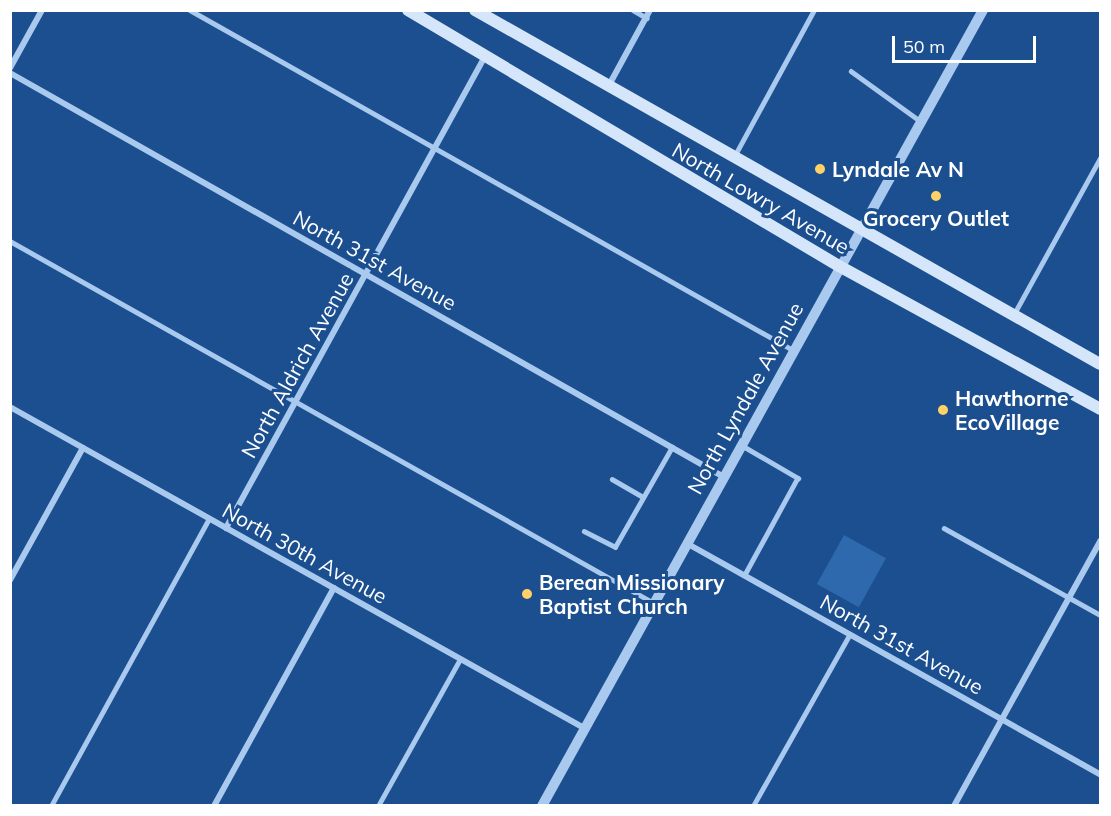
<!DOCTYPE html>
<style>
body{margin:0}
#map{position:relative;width:1111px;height:816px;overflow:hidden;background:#1b4f8f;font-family:Mulish,sans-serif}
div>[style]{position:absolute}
.green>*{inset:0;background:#2e69ad;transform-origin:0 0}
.service>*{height:4.5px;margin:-2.25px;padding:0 2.25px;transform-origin:2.25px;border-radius:2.25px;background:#a9c9ee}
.minor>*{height:6px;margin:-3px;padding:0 3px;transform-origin:3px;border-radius:3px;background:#a9c9ee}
.tertiary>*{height:10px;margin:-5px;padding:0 5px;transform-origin:5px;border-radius:5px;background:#a9c9ee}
.secondary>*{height:12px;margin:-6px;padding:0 6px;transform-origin:6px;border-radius:6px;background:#d6e6fa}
.dots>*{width:16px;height:16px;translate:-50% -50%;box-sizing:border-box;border:3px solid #1b4f8f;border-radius:50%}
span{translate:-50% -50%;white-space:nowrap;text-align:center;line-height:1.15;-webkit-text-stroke:6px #1b4f8f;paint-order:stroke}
.poi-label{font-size:21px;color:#fff;font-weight:700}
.left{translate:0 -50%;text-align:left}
.street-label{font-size:21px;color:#fff}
.frame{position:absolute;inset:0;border:12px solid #fff;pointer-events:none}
.scale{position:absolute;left:892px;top:36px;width:144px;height:27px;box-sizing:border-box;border:3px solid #fff;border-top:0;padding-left:8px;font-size:18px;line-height:21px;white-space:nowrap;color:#fff;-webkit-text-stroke:4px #1b4f8f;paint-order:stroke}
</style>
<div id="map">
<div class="green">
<i style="left:844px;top:535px;width:48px;height:56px;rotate:29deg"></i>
</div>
<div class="service">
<i style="left:190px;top:10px;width:692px;rotate:29.42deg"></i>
<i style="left:633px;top:10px;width:16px;rotate:30deg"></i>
<i style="left:851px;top:71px;width:85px;rotate:35.9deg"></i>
<i style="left:735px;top:155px;width:165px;rotate:-61.4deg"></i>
<i style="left:10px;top:241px;width:739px;rotate:29.34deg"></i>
<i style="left:1014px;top:314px;width:178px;rotate:-61.1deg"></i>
<i style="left:743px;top:446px;width:64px;rotate:30.2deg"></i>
<i style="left:798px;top:478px;width:111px;rotate:118.7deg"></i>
<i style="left:612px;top:479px;width:36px;rotate:30deg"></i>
<i style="left:944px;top:528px;width:179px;rotate:29.1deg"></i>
<i style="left:584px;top:531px;width:35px;rotate:27deg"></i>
<i style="left:615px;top:547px;width:115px;rotate:-60.3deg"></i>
<i style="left:51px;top:806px;width:328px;rotate:-61.2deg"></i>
<i style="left:378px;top:806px;width:168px;rotate:-60.8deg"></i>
<i style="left:753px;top:806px;width:197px;rotate:-60.6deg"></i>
</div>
<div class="minor">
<i style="left:10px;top:68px;width:66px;rotate:-61.1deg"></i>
<i style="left:10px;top:73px;width:820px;rotate:29.5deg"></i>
<i style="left:608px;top:87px;width:88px;rotate:-61.4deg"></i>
<i style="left:10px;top:407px;width:658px;rotate:29.22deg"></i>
<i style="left:226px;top:528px;width:534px;rotate:-61.23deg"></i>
<i style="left:688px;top:544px;width:472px;rotate:29.2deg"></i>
<i style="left:10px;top:580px;width:151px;rotate:-61.1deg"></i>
<i style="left:214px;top:806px;width:249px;rotate:-61.2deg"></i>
<i style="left:954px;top:806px;width:303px;rotate:-61.1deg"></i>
</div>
<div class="tertiary">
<i style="left:542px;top:806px;width:910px;rotate:-61.01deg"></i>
</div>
<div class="secondary">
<i style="left:408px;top:10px;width:501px;rotate:30.71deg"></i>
<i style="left:839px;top:266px;width:298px;rotate:28.7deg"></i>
<i style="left:475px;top:10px;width:718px;rotate:29.53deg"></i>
</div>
<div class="dots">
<i style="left:820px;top:169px;background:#ffd166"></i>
<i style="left:936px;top:196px;background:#ffd166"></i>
<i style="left:943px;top:410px;background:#ffd166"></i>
<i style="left:527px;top:594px;background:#ffd166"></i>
</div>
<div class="poi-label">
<span class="left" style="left:832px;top:169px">Lyndale Av N</span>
<span style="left:936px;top:218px">Grocery Outlet</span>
<span class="left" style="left:955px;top:410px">Hawthorne<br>EcoVillage</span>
<span class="left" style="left:539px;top:594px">Berean Missionary<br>Baptist Church</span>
</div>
<div class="street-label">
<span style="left:761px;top:198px;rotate:30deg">North Lowry Avenue</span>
<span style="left:375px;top:260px;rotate:29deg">North 31st Avenue</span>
<span style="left:297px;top:365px;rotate:-61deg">North Aldrich Avenue</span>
<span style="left:745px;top:398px;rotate:-61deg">North Lyndale Avenue</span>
<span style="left:305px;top:553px;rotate:29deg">North 30th Avenue</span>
<span style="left:902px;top:644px;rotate:29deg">North 31st Avenue</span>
</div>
<div class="frame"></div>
<div class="scale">50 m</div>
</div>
